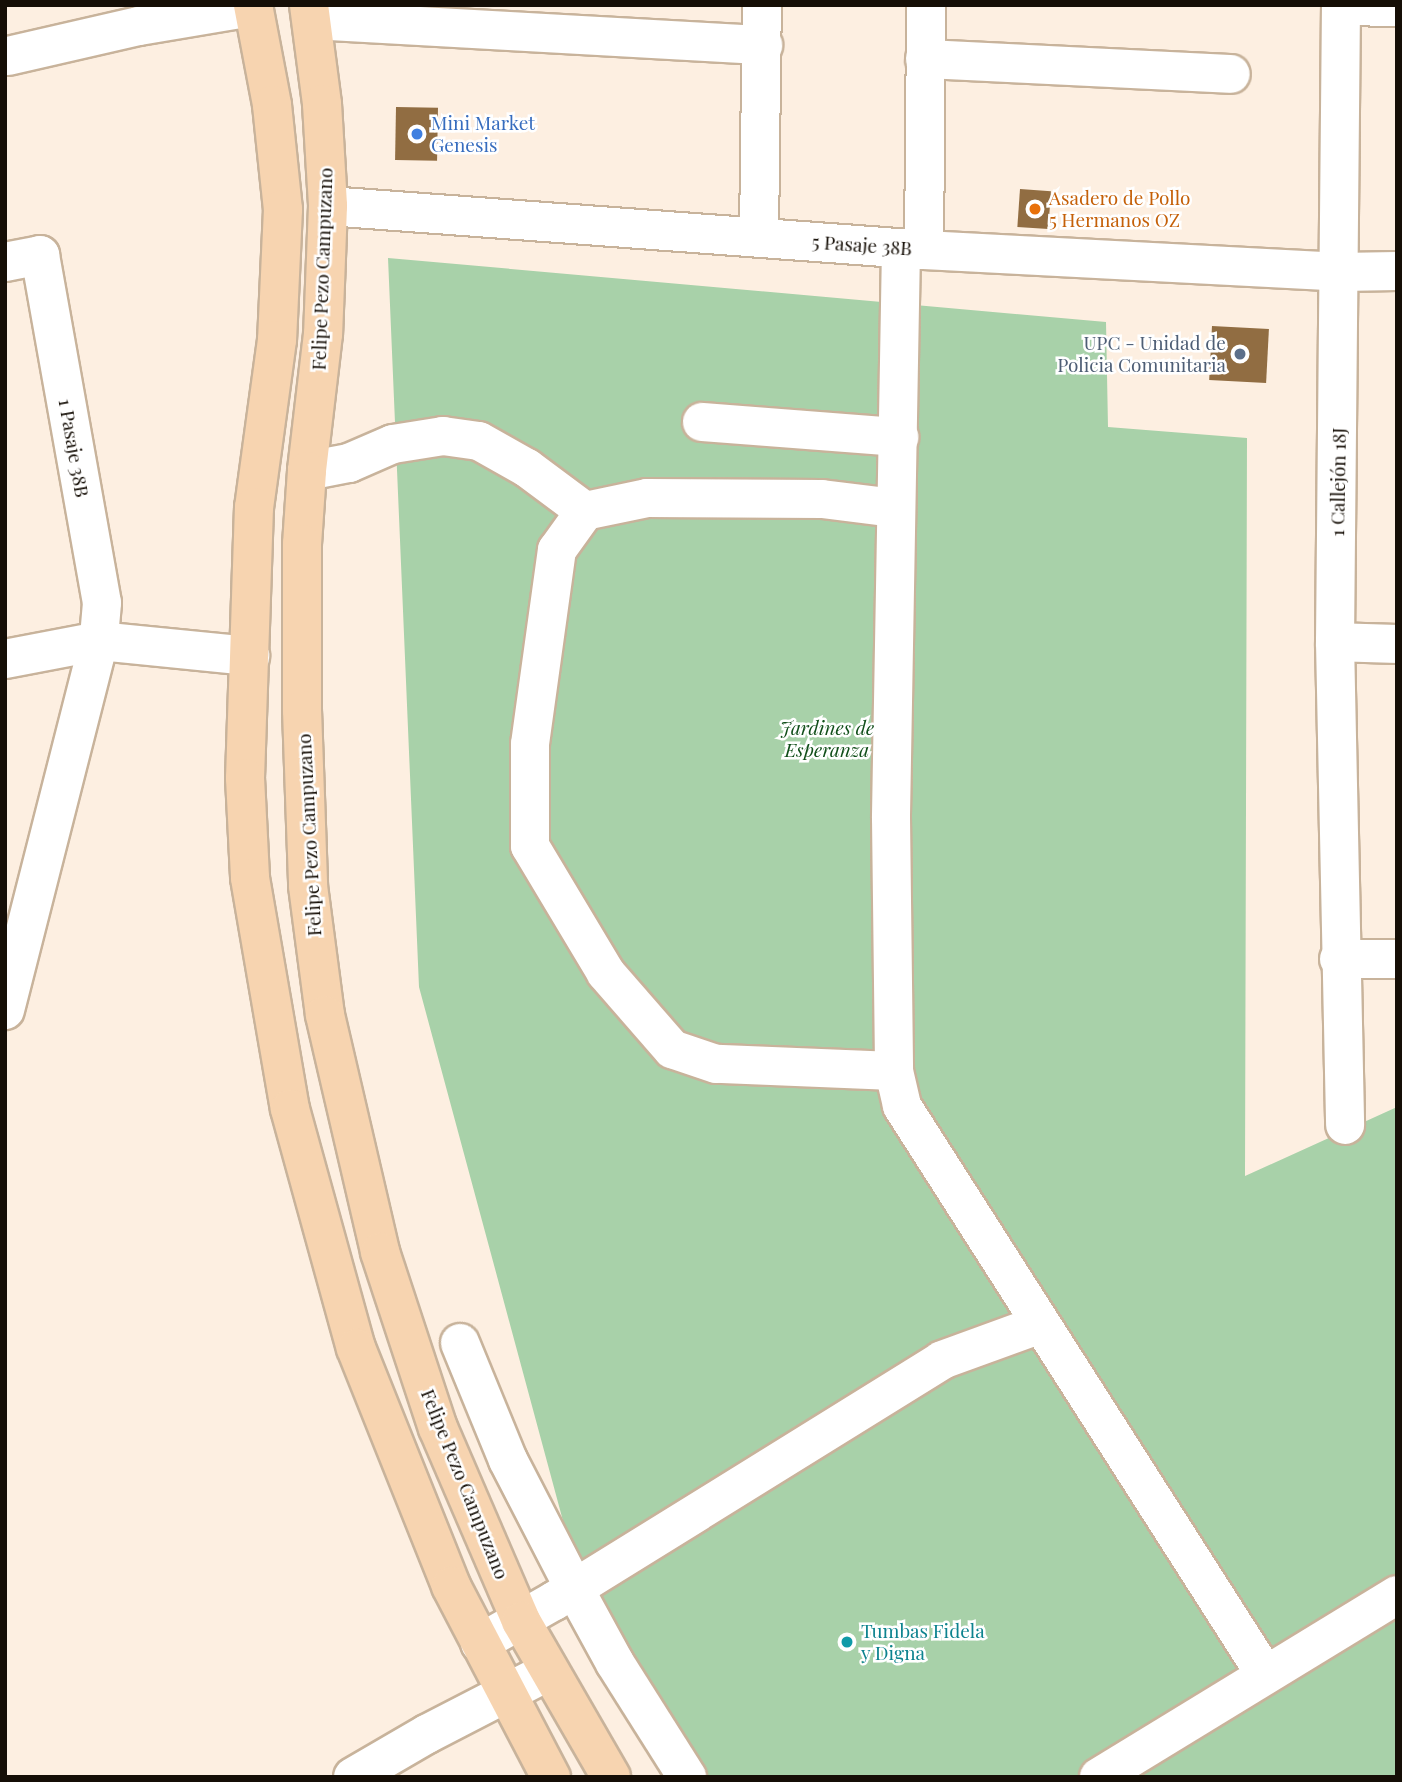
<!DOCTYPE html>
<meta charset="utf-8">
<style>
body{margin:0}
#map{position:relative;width:1402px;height:1782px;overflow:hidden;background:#fdefe1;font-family:"Playfair Display",serif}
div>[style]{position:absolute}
.green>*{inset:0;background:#a8d1a9}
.building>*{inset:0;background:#916d42;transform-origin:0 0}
.roads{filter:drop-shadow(2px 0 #c8b39b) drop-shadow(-2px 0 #c8b39b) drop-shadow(0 2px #c8b39b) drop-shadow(0 -2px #c8b39b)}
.minor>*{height:38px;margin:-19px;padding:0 19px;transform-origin:19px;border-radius:19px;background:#fff}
.major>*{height:38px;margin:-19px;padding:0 19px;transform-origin:19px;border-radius:19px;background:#f7d4b0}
.dots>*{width:19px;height:19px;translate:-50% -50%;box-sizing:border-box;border:4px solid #fff;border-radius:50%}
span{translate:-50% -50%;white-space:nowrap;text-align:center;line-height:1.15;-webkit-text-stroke:5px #fff;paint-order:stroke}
.shop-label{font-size:19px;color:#366cbe}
.left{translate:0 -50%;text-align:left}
.food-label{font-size:19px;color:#c56008}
.street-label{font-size:19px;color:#150e06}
.service-label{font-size:19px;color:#4e5e75}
.right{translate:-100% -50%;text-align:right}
.park-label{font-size:19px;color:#104e19;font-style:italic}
.culture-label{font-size:19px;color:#0d838f}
.frame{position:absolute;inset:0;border:7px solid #150e06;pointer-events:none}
</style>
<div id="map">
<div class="green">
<i style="clip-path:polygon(388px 258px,1106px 322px,1108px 427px,1247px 438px,1245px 1176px,1397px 1107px,1397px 1777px,667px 1777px,607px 1684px,419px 987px)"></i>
</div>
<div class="building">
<i style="left:396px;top:107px;width:42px;height:53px;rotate:1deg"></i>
<i style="left:1020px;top:189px;width:31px;height:38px;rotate:4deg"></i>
<i style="left:1212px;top:326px;width:57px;height:54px;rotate:3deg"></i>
</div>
<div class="roads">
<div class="minor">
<i style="left:1341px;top:5px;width:637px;rotate:90.54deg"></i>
<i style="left:1335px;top:642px;width:483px;rotate:88.8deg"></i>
<i style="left:1341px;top:6px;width:56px;rotate:1deg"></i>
<i style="left:313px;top:20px;width:451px;rotate:3.2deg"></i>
<i style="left:8px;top:56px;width:134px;rotate:-12.9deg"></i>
<i style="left:139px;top:26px;width:116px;rotate:-9.5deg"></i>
<i style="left:925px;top:59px;width:306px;rotate:2.8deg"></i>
<i style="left:328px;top:206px;width:598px;rotate:4.22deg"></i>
<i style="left:924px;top:250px;width:418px;rotate:3deg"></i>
<i style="left:1341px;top:272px;width:56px;rotate:-1deg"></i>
<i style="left:759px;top:237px;width:232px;rotate:-89.3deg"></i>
<i style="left:901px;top:248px;width:570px;rotate:91.01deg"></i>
<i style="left:891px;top:818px;width:253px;rotate:89.3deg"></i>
<i style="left:894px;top:1071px;width:36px;rotate:77deg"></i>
<i style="left:902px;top:1106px;width:674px;rotate:57.42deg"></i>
<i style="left:924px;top:250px;width:245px;rotate:-89.5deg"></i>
<i style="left:5px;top:262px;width:36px;rotate:-11deg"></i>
<i style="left:40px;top:255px;width:353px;rotate:79.9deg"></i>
<i style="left:102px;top:603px;width:38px;rotate:95deg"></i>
<i style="left:99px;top:641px;width:381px;rotate:104.3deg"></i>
<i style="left:702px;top:422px;width:198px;rotate:4.4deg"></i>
<i style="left:307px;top:471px;width:43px;rotate:-10.8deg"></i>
<i style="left:349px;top:463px;width:48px;rotate:-23.4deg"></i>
<i style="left:393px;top:444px;width:51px;rotate:-9.1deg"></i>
<i style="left:443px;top:436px;width:36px;rotate:8deg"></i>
<i style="left:479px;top:441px;width:55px;rotate:29.4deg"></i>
<i style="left:527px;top:468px;width:72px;rotate:36.6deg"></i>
<i style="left:1335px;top:642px;width:62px;rotate:1.8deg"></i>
<i style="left:5px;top:659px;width:96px;rotate:-10.8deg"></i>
<i style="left:99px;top:641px;width:152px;rotate:5.7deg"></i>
<i style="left:1339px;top:959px;width:58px"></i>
<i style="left:894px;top:1071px;width:178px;rotate:-177.7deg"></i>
<i style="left:716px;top:1064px;width:46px;rotate:-161.2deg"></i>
<i style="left:672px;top:1049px;width:101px;rotate:-131deg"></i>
<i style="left:606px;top:973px;width:148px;rotate:-120.9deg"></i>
<i style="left:530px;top:846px;width:102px;rotate:-90deg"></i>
<i style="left:530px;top:744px;width:196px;rotate:-82.1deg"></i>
<i style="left:557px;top:550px;width:48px;rotate:-54.3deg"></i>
<i style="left:585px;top:511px;width:63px;rotate:-11.8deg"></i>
<i style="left:647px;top:498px;width:175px;rotate:0.3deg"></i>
<i style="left:822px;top:499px;width:74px;rotate:7deg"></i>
<i style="left:460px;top:1343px;width:126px;rotate:67.7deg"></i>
<i style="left:508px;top:1460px;width:144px;rotate:62.7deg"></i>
<i style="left:574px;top:1588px;width:85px;rotate:61.3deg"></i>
<i style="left:615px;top:1663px;width:135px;rotate:57.7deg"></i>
<i style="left:480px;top:1643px;width:85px;rotate:-29.6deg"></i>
<i style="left:554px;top:1601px;width:457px;rotate:-31.8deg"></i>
<i style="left:942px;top:1360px;width:105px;rotate:-20deg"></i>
<i style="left:353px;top:1777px;width:86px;rotate:-30.2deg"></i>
<i style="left:427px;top:1734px;width:137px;rotate:-27.3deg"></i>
<i style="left:1099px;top:1777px;width:349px;rotate:-31.4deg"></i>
</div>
<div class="major">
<i style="left:253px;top:5px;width:102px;rotate:79.2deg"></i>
<i style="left:272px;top:105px;width:105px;rotate:84deg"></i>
<i style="left:283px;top:209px;width:131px;rotate:92.6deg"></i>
<i style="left:277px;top:340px;width:169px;rotate:97.8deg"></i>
<i style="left:254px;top:507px;width:271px;rotate:91.9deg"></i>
<i style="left:245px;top:778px;width:100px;rotate:87.1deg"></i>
<i style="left:250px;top:878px;width:234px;rotate:80.2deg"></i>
<i style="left:290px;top:1109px;width:248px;rotate:74.6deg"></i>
<i style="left:356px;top:1348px;width:256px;rotate:68.2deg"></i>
<i style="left:451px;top:1586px;width:216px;rotate:62.4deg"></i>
<i style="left:309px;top:5px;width:100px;rotate:82.5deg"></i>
<i style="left:322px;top:104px;width:102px;rotate:86.6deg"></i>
<i style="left:328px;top:206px;width:128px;rotate:92.2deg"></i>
<i style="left:323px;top:334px;width:138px;rotate:96.7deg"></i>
<i style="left:307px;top:471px;width:73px;rotate:93.9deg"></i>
<i style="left:302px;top:544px;width:166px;rotate:90deg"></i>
<i style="left:302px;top:710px;width:176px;rotate:88deg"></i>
<i style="left:308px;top:886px;width:130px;rotate:82.5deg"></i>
<i style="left:325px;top:1015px;width:243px;rotate:76.9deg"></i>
<i style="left:380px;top:1252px;width:185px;rotate:71.8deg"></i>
<i style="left:438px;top:1428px;width:210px;rotate:66.7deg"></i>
<i style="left:521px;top:1621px;width:180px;rotate:60deg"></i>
</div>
</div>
<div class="dots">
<i style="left:417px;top:134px;background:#3f7fe0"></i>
<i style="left:1035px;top:209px;background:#e8710a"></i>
<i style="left:1240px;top:354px;background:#5c6f8a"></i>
<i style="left:847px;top:1642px;background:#0f9aa8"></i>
</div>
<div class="shop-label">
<span class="left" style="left:431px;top:134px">Mini Market<br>Genesis</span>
</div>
<div class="food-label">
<span class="left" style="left:1049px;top:209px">Asadero de Pollo<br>5 Hermanos OZ</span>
</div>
<div class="street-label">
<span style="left:862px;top:245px;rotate:4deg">5 Pasaje 38B</span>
<span style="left:322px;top:269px;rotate:-88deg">Felipe Pezo Campuzano</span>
<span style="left:74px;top:448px;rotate:80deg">1 Pasaje 38B</span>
<span style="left:1338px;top:482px;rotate:-89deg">1 Callejón 18J</span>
<span style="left:309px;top:835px;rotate:-93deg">Felipe Pezo Campuzano</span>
<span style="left:465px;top:1484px;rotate:68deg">Felipe Pezo Campuzano</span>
</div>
<div class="service-label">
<span class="right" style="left:1226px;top:354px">UPC - Unidad de<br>Policia Comunitaria</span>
</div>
<div class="park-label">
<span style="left:827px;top:739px">Jardines de<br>Esperanza</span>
</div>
<div class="culture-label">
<span class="left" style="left:861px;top:1642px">Tumbas Fidela<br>y Digna</span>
</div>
<div class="frame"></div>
</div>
